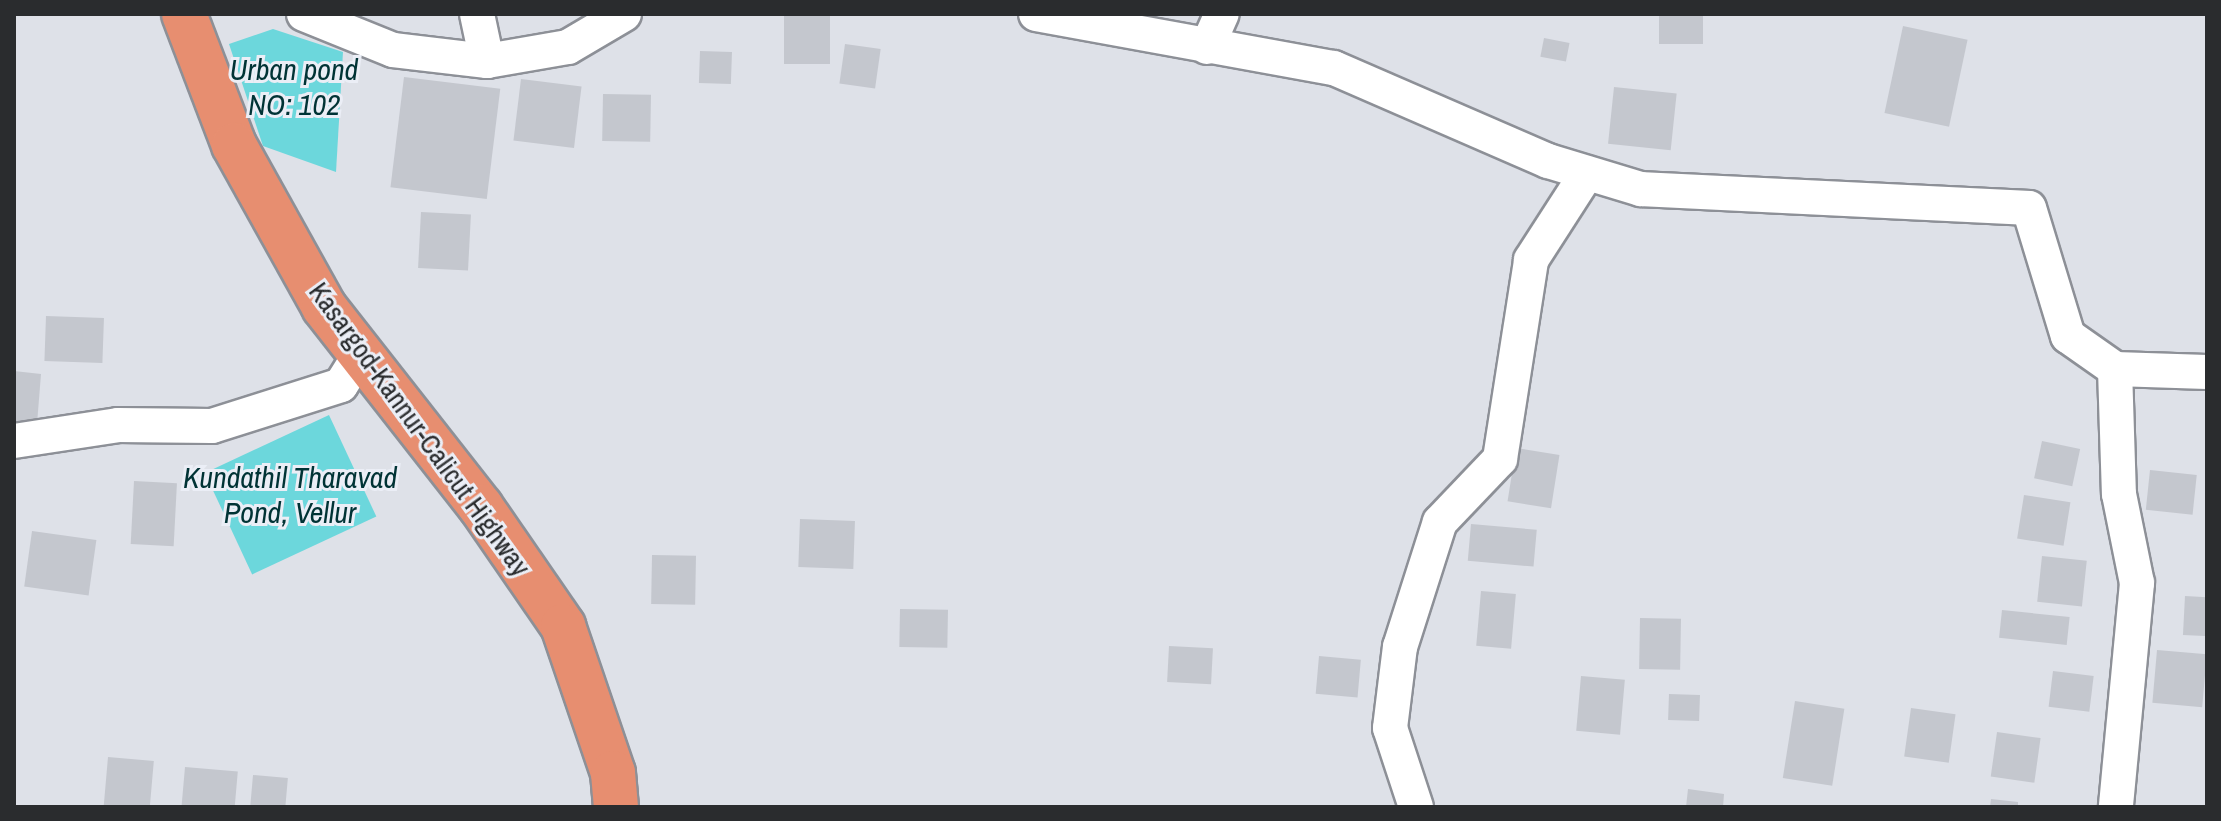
<!DOCTYPE html>
<style>
body{margin:0}
#map{position:relative;width:2221px;height:821px;overflow:hidden;background:#dee1e8;font-family:"Archivo Narrow",sans-serif}
div>[style]{position:absolute}
.water>*{inset:0;background:#6cd7dc;transform-origin:0 0}
.building>*{inset:0;background:#c4c7ce;transform-origin:0 0}
.roads{filter:drop-shadow(2px 0 #8d9097) drop-shadow(-2px 0 #8d9097) drop-shadow(0 2px #8d9097) drop-shadow(0 -2px #8d9097)}
.minor>*{height:34px;margin:-17px;padding:0 17px;transform-origin:17px;border-radius:17px;background:#fff}
.highway>*{height:44px;margin:-22px;padding:0 22px;transform-origin:22px;border-radius:22px;background:#e78e70}
span{translate:-50% -50%;white-space:nowrap;text-align:center;line-height:1.15;-webkit-text-stroke:6px #ebeef6;paint-order:stroke}
.street-label{font-size:28px;color:#2a2c2e}
.water-label{font-size:30px;color:#003335;font-style:italic}
.frame{position:absolute;inset:0;border:16px solid #2a2c2e;pointer-events:none}
</style>
<div id="map">
<div class="water">
<i style="clip-path:polygon(273px 29px,343px 52px,336px 172px,263px 146px,229px 44px)"></i>
<i style="left:329px;top:415px;width:112px;height:137px;rotate:65deg"></i>
</div>
<div class="building">
<i style="left:784px;top:14px;width:46px;height:50px"></i>
<i style="left:1659px;top:14px;width:44px;height:30px"></i>
<i style="left:1903px;top:26px;width:66px;height:89px;rotate:12deg"></i>
<i style="left:1544px;top:38px;width:26px;height:19px;rotate:11deg"></i>
<i style="left:845px;top:44px;width:36px;height:40px;rotate:8deg"></i>
<i style="left:700px;top:51px;width:32px;height:32px;rotate:2deg"></i>
<i style="left:404px;top:77px;width:97px;height:111px;rotate:7deg"></i>
<i style="left:521px;top:79px;width:61px;height:62px;rotate:7deg"></i>
<i style="left:1614px;top:87px;width:63px;height:57px;rotate:6deg"></i>
<i style="left:603px;top:94px;width:48px;height:47px;rotate:1deg"></i>
<i style="left:421px;top:212px;width:50px;height:56px;rotate:3deg"></i>
<i style="left:46px;top:316px;width:58px;height:45px;rotate:2deg"></i>
<i style="clip-path:polygon(14px 371px,41px 374px,37px 424px,14px 422px)"></i>
<i style="left:2042px;top:441px;width:39px;height:38px;rotate:12deg"></i>
<i style="left:1516px;top:448px;width:44px;height:54px;rotate:9deg"></i>
<i style="left:2150px;top:470px;width:47px;height:40px;rotate:6deg"></i>
<i style="left:134px;top:481px;width:43px;height:63px;rotate:3deg"></i>
<i style="left:2024px;top:495px;width:47px;height:44px;rotate:9deg"></i>
<i style="left:800px;top:519px;width:55px;height:48px;rotate:2deg"></i>
<i style="left:1471px;top:524px;width:66px;height:37px;rotate:5deg"></i>
<i style="left:32px;top:531px;width:65px;height:56px;rotate:8deg"></i>
<i style="left:652px;top:555px;width:44px;height:49px;rotate:1deg"></i>
<i style="left:2042px;top:556px;width:45px;height:46px;rotate:6deg"></i>
<i style="left:1481px;top:591px;width:35px;height:55px;rotate:5deg"></i>
<i style="left:2185px;top:596px;width:22px;height:39px;rotate:3deg"></i>
<i style="left:900px;top:609px;width:48px;height:38px;rotate:1deg"></i>
<i style="left:2002px;top:610px;width:68px;height:28px;rotate:6deg"></i>
<i style="left:1640px;top:618px;width:41px;height:51px;rotate:1deg"></i>
<i style="left:1169px;top:646px;width:44px;height:36px;rotate:3deg"></i>
<i style="left:2157px;top:650px;width:50px;height:53px;rotate:5deg"></i>
<i style="left:1319px;top:656px;width:42px;height:38px;rotate:5deg"></i>
<i style="left:2053px;top:671px;width:41px;height:36px;rotate:7deg"></i>
<i style="left:1581px;top:676px;width:44px;height:55px;rotate:5deg"></i>
<i style="left:1669px;top:694px;width:31px;height:26px;rotate:2deg"></i>
<i style="left:1795px;top:701px;width:50px;height:78px;rotate:9deg"></i>
<i style="left:1911px;top:708px;width:45px;height:49px;rotate:8deg"></i>
<i style="left:1997px;top:732px;width:44px;height:45px;rotate:8deg"></i>
<i style="left:108px;top:757px;width:46px;height:50px;rotate:5deg"></i>
<i style="left:185px;top:767px;width:53px;height:40px;rotate:5deg"></i>
<i style="left:253px;top:775px;width:35px;height:32px;rotate:5deg"></i>
<i style="clip-path:polygon(1688px 789px,1724px 794px,1723px 807px,1686px 807px)"></i>
<i style="clip-path:polygon(1991px 799px,2018px 802px,2018px 807px,1990px 807px)"></i>
</div>
<div class="roads">
<div class="minor">
<i style="left:304px;top:14px;width:96px;rotate:22deg"></i>
<i style="left:393px;top:50px;width:95px;rotate:6.7deg"></i>
<i style="left:487px;top:61px;width:82px;rotate:-9.8deg"></i>
<i style="left:568px;top:47px;width:65px;rotate:-30.5deg"></i>
<i style="left:477px;top:14px;width:48px;rotate:78deg"></i>
<i style="left:1036px;top:14px;width:303px;rotate:10.3deg"></i>
<i style="left:1334px;top:68px;width:233px;rotate:23.5deg"></i>
<i style="left:1548px;top:161px;width:97px;rotate:16.8deg"></i>
<i style="left:1641px;top:189px;width:388px;rotate:2.8deg"></i>
<i style="left:2029px;top:208px;width:134px;rotate:73.1deg"></i>
<i style="left:2068px;top:336px;width:57px;rotate:35.1deg"></i>
<i style="left:2115px;top:369px;width:92px;rotate:1.9deg"></i>
<i style="left:1207px;top:47px;width:36px;rotate:-66deg"></i>
<i style="left:2115px;top:369px;width:125px;rotate:88.2deg"></i>
<i style="left:2119px;top:494px;width:91px;rotate:78.6deg"></i>
<i style="left:2137px;top:583px;width:225px;rotate:95.4deg"></i>
<i style="left:14px;top:441px;width:105px;rotate:-8.7deg"></i>
<i style="left:118px;top:425px;width:94px;rotate:0.6deg"></i>
<i style="left:212px;top:426px;width:135px;rotate:-17.6deg"></i>
<i style="left:341px;top:385px;width:36px;rotate:-58deg"></i>
<i style="left:1416px;top:807px;width:83px;rotate:-108.2deg"></i>
<i style="left:1390px;top:728px;width:82px;rotate:-83deg"></i>
<i style="left:1400px;top:647px;width:131px;rotate:-72.3deg"></i>
<i style="left:1440px;top:522px;width:87px;rotate:-46.4deg"></i>
<i style="left:1500px;top:459px;width:201px;rotate:-81.1deg"></i>
<i style="left:1531px;top:260px;width:103px;rotate:-57.2deg"></i>
</div>
<div class="highway">
<i style="left:184px;top:14px;width:140px;rotate:69.1deg"></i>
<i style="left:234px;top:145px;width:185px;rotate:60.9deg"></i>
<i style="left:324px;top:307px;width:254px;rotate:51.9deg"></i>
<i style="left:481px;top:507px;width:145px;rotate:55.4deg"></i>
<i style="left:563px;top:626px;width:155px;rotate:71.2deg"></i>
<i style="left:613px;top:773px;width:34px;rotate:85deg"></i>
</div>
</div>
<div class="street-label">
<span style="left:420px;top:429px;rotate:54deg">Kasargod-Kannur-Calicut Highway</span>
</div>
<div class="water-label">
<span style="left:294px;top:86px">Urban pond<br>NO: 102</span>
<span style="left:290px;top:494px">Kundathil Tharavad<br>Pond, Vellur</span>
</div>
<div class="frame"></div>
</div>
